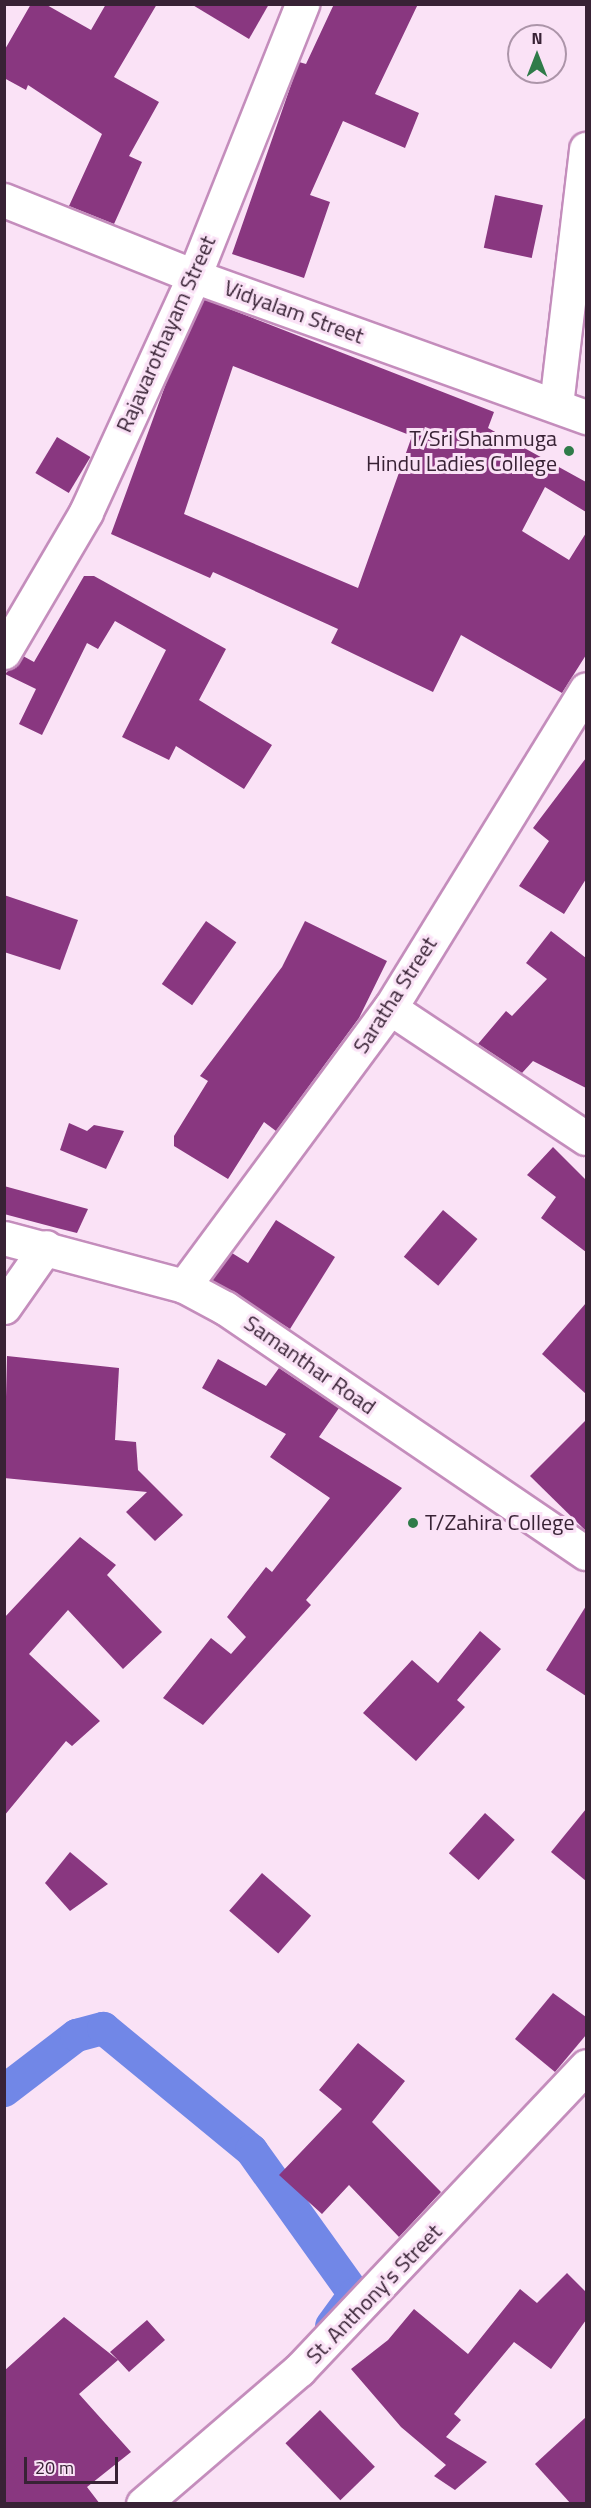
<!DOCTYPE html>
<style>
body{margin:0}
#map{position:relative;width:591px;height:2508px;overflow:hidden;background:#fae2f6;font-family:"Titillium Web",sans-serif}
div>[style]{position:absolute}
.canal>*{height:33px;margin:-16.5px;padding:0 16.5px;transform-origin:16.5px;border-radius:16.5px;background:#7187e7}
.building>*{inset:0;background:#893780;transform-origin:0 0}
.roads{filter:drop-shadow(2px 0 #c48dbc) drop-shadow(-2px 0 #c48dbc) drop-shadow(0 2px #c48dbc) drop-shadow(0 -2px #c48dbc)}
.minor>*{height:33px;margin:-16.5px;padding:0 16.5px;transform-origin:16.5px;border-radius:16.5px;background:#fff}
.dots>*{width:16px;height:16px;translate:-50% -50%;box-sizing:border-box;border:3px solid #fae2f6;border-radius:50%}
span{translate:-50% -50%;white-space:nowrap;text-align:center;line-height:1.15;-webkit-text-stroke:6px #fae2f6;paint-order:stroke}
.street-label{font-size:22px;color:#382235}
.poi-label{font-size:22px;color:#382235}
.right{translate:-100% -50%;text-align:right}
.left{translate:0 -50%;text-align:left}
.frame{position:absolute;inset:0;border:6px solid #382235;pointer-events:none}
.north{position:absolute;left:507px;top:24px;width:60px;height:60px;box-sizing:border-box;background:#fae2f6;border:2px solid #ac95a9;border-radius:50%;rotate:0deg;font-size:16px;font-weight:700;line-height:24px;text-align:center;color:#382235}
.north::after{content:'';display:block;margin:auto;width:21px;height:27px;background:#2f7b49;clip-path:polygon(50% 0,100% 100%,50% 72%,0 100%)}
.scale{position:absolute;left:24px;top:2457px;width:94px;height:27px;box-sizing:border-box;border:3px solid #382235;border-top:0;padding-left:8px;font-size:18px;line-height:21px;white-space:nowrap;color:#382235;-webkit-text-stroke:4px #fae2f6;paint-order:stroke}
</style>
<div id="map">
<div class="canal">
<i style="left:4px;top:2090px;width:91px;rotate:-37.4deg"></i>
<i style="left:76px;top:2035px;width:28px;rotate:-15deg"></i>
<i style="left:103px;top:2028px;width:192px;rotate:39.5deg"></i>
<i style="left:251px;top:2150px;width:177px;rotate:54.4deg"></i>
<i style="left:354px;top:2294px;width:39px;rotate:126deg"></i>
</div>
<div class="building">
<i style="clip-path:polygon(31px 4px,45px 4px,91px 30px,106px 4px,157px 4px,114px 77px,159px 102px,129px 156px,142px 162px,114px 224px,69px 206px,102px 134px,28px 85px,26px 90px,4px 78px,4px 51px)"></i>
<i style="clip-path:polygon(191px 4px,269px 4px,249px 39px)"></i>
<i style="clip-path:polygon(334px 4px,418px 4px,375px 94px,419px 113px,405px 148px,343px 121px,310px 195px,330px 202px,304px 278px,232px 254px,299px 62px,306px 64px)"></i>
<i style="left:495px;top:195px;width:49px;height:54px;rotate:12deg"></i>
<i style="clip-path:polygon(evenodd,204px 299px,494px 412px,488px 428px,586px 482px,586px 512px,545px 487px,522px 531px,569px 560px,586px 533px,586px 655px,562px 693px,461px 635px,433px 692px,331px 643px,338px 629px,213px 572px,210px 578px,111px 534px,168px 378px,204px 299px,233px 366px,412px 436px,358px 588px,184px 514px,233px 366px)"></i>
<i style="left:57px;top:437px;width:39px;height:42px;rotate:31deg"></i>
<i style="clip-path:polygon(84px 576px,94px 576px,226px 649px,199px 700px,272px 745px,244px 789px,176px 746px,169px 760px,122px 737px,166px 650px,115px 621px,98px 649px,87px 643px,42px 735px,19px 724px,36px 689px,5px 674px,23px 656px,34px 662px)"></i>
<i style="clip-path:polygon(586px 758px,586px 879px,564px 914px,519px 886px,549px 841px,533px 828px)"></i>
<i style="clip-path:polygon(4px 895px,78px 920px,60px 970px,4px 952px)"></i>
<i style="left:206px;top:921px;width:37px;height:77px;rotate:35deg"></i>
<i style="clip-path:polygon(305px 921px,387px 961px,359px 1018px,276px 1131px,264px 1122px,228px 1179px,174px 1146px,174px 1136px,208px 1081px,200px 1076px,282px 967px)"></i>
<i style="clip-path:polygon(551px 931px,586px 958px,586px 1088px,533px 1061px,522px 1073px,478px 1044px,506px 1011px,512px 1016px,547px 979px,526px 963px)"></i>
<i style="clip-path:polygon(69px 1123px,87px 1131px,94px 1125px,124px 1131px,106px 1169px,60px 1150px)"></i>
<i style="clip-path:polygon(553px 1147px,586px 1180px,586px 1252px,541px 1218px,556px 1197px,527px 1175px)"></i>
<i style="clip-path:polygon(4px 1186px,88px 1209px,77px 1233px,57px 1228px,4px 1214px)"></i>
<i style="left:443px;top:1210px;width:45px;height:61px;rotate:40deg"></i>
<i style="clip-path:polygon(276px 1220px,335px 1257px,290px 1329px,212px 1280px,232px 1253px,248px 1263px)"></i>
<i style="clip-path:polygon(586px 1303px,586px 1394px,542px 1354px)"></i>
<i style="clip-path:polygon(7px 1356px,119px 1368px,115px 1440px,136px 1442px,138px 1470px,183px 1515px,155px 1541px,126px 1512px,147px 1492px,4px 1478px)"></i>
<i style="clip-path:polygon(218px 1359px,266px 1386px,279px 1368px,339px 1408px,319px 1437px,402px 1488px,306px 1600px,311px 1605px,203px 1725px,163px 1698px,211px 1638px,231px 1654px,246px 1637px,227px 1617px,266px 1567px,272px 1572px,330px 1498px,270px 1457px,286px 1434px,202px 1388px)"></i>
<i style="clip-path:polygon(586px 1420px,586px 1531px,530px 1476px)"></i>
<i style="clip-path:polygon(80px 1537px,116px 1565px,107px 1575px,162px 1632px,123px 1669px,68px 1610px,29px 1654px,100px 1721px,72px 1746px,66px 1741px,4px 1816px,4px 1618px)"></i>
<i style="clip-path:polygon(586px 1606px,586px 1696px,546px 1670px)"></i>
<i style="clip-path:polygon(480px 1631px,501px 1649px,457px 1700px,465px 1707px,416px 1761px,363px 1713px,412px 1660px,438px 1683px)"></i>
<i style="clip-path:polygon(586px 1809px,586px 1881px,551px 1852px)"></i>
<i style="left:485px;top:1813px;width:40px;height:54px;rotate:42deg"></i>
<i style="clip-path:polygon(70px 1852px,108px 1884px,70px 1911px,45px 1883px)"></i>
<i style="left:262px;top:1873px;width:65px;height:50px;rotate:41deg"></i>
<i style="clip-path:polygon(553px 1993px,586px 2017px,586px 2035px,555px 2072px,515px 2039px)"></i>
<i style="clip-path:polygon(358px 2043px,405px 2081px,372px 2122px,441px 2192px,399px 2237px,349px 2185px,322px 2214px,279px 2175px,342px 2109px,319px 2090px)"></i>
<i style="clip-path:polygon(567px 2273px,586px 2292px,586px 2320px,551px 2369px,514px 2342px,454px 2414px,461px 2420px,446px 2437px,487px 2462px,455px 2490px,434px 2476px,446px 2465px,401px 2427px,351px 2369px,388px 2340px,414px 2309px,468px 2354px,520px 2289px,537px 2303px)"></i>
<i style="clip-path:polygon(64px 2317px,118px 2360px,110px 2352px,147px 2320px,165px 2340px,129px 2372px,118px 2360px,79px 2394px,131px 2452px,87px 2487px,100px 2504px,4px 2504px,4px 2371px)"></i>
<i style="left:320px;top:2410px;width:79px;height:48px;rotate:46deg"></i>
<i style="clip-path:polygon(586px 2417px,586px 2504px,571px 2504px,535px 2464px)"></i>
</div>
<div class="roads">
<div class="minor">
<i style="left:4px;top:200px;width:205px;rotate:21.8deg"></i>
<i style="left:194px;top:276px;width:417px;rotate:19.8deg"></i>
<i style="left:556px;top:405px;width:258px;rotate:-83.3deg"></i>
<i style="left:4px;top:652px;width:162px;rotate:-59.6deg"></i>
<i style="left:86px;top:512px;width:260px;rotate:-65.4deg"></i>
<i style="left:194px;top:276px;width:293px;rotate:-68.3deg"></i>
<i style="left:390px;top:1008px;width:235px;rotate:33.6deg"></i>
<i style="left:4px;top:1238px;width:186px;rotate:14.9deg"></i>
<i style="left:184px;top:1286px;width:47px;rotate:28.2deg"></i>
<i style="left:225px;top:1308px;width:436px;rotate:34.2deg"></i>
<i style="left:184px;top:1286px;width:346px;rotate:-53.5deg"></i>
<i style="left:390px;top:1008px;width:374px;rotate:-58.4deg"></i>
<i style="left:4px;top:1307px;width:73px;rotate:-55deg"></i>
<i style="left:143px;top:2504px;width:206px;rotate:-40.7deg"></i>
<i style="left:299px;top:2370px;width:418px;rotate:-46.6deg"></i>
</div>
</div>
<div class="dots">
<i style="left:569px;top:451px;background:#2f7b49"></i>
<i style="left:413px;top:1523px;background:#2f7b49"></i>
</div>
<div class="street-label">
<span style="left:294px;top:312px;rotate:20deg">Vidyalam Street</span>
<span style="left:166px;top:334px;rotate:-66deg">Rajavarothayam Street</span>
<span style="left:395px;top:995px;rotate:-57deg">Saratha Street</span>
<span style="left:310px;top:1365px;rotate:35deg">Samanthar Road</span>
<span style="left:374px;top:2294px;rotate:-46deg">St. Anthony's Street</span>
</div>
<div class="poi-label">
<span class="right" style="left:557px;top:451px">T/Sri Shanmuga<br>Hindu Ladies College</span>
<span class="left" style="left:425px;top:1523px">T/Zahira College</span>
</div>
<div class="frame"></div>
<div class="north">N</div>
<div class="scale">20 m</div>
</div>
